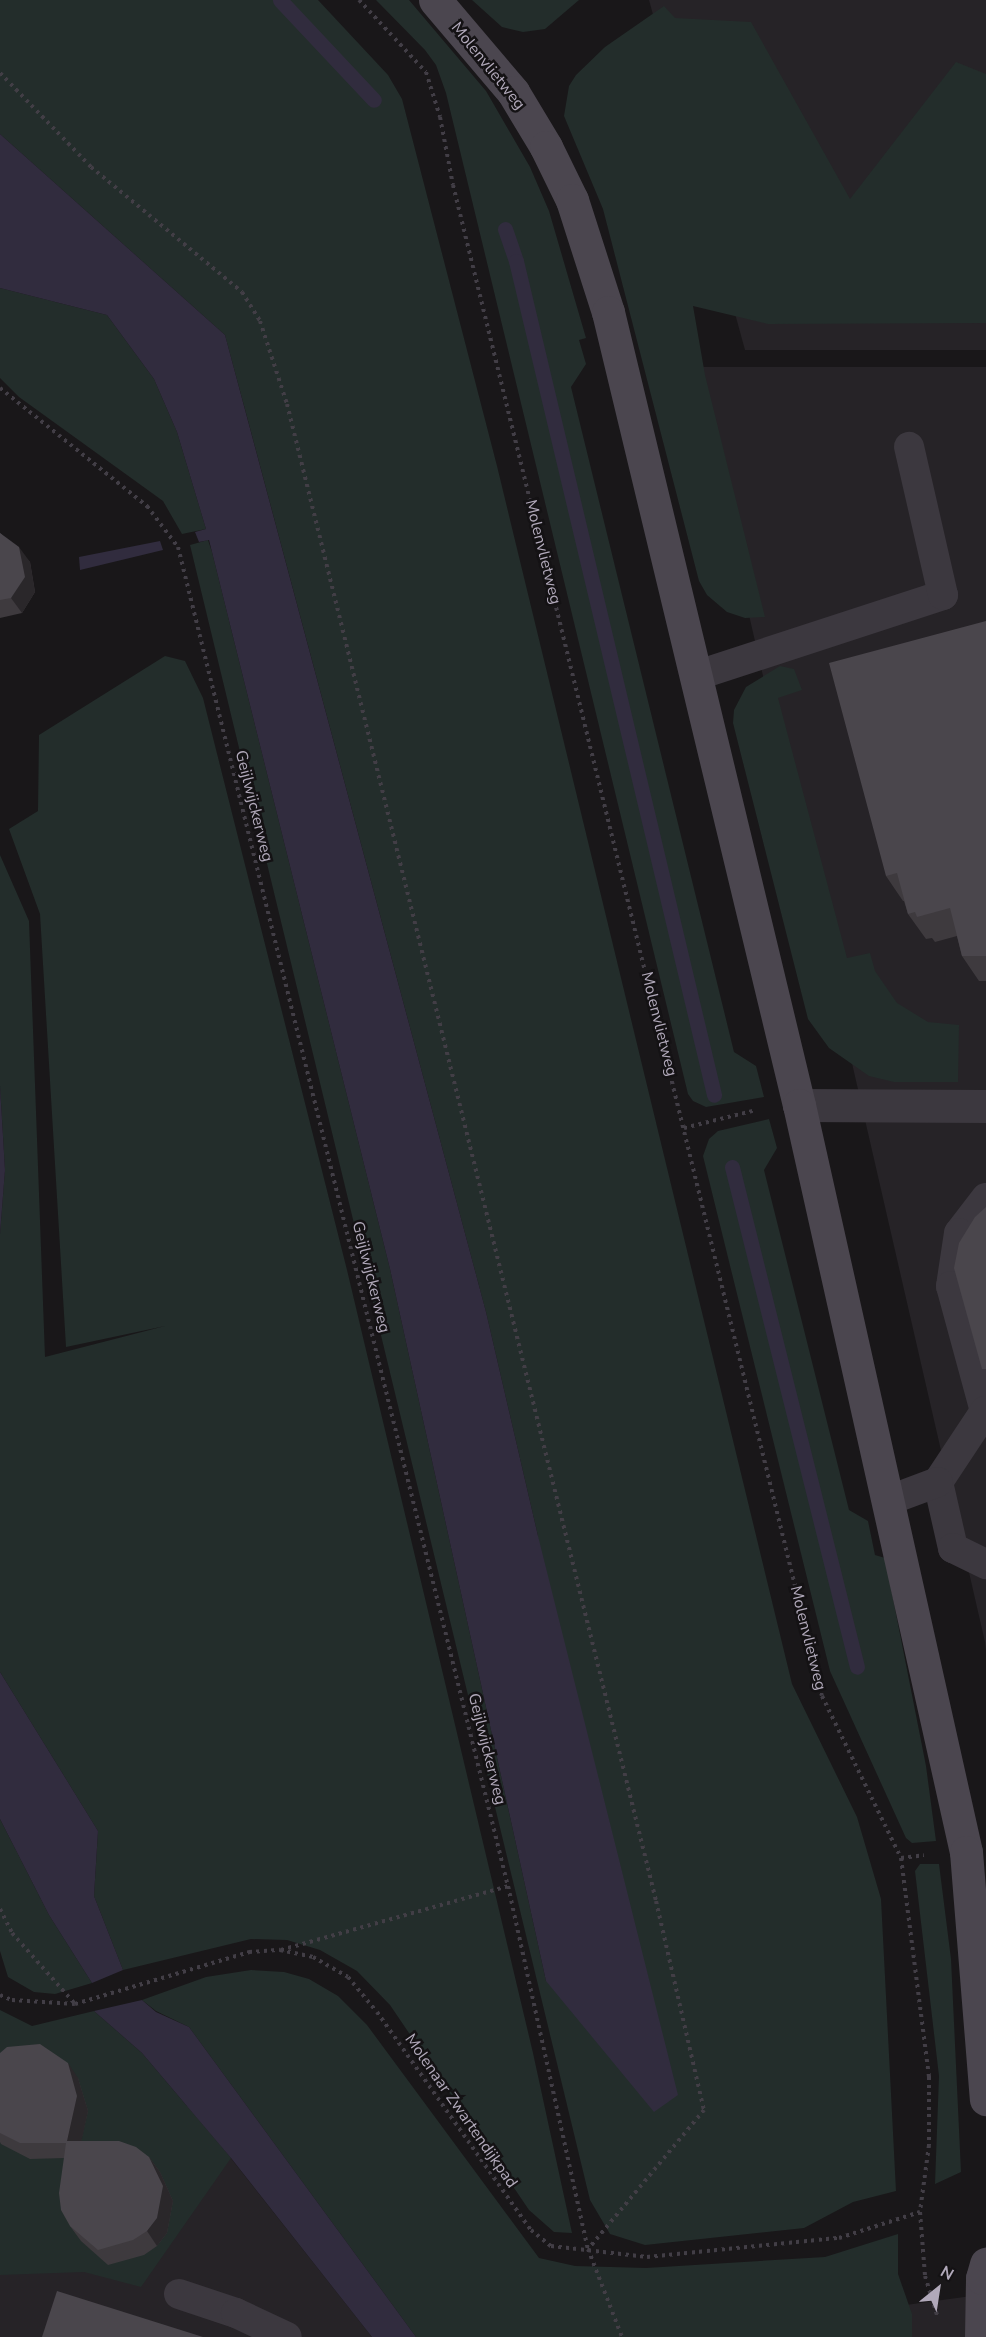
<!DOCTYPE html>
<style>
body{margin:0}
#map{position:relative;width:986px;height:2337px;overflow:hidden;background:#191719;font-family:"Nunito Sans",sans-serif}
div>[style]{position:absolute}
.built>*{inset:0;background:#262327}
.green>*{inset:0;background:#232d2b}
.water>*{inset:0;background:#312c3e}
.stream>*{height:15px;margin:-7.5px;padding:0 7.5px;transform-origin:7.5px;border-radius:7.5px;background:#312c3e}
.path>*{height:4px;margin-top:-2px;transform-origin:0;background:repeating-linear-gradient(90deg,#423e46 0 3px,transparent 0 7.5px)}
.lane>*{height:30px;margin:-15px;padding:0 15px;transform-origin:15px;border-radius:15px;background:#3c383f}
.street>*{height:33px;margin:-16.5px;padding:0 16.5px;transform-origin:16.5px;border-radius:16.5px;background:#3c383f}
.secondary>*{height:33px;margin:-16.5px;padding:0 16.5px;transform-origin:16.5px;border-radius:16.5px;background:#4b464f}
.wall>*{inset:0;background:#3e3a3e}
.shaded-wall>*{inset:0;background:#2a272a}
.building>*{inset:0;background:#4a464c}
span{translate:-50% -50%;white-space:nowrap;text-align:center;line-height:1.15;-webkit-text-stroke:5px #141214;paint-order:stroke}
.street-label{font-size:16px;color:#b1a9ba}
.north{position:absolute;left:908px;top:2259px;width:60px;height:60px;-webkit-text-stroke:4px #141214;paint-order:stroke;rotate:30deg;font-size:16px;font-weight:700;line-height:24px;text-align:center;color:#b1a9ba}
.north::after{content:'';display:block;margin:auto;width:21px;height:27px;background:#b1a9ba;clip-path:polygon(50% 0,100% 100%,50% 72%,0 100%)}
</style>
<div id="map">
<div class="built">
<i style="clip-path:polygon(649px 0,986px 0,986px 350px,745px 350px)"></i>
<i style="clip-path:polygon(692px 367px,986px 367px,986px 1651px,985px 1642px)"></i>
<i style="clip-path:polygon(189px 2105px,372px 2337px,0 2337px,0 2254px)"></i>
<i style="clip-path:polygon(986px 2294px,986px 2337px,861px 2337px,862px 2311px)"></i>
</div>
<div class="green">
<i style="clip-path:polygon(0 0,318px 0,388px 75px,402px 99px,497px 466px,792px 1684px,857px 1817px,881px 1899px,896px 2191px,853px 2202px,804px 2228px,645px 2245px,610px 2234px,590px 2200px,190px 545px,208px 540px,212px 552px,390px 1269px,546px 1981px,538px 1536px,486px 1312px,246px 413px,225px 335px,0 134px)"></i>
<i style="clip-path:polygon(376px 0,409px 0,486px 91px,530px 167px,549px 211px,586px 338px,579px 340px,586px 364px,571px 387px,734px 1052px,756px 1066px,764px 1097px,706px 1107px,693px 1101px,688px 1094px,446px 93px,436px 65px,425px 50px)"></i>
<i style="clip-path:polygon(472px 0,579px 0,545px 29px,523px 32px,502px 27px)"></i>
<i style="clip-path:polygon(664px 6px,675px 18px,751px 22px,850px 199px,956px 62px,986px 74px,986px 323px,768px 324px,693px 306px,705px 375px,765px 617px,745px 618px,727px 612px,707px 595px,699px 581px,603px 209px,564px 116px,569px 86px,576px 75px,605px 47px)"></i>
<i style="clip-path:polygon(0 288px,107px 315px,154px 379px,177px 432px,206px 529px,182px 534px,163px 501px,19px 397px,0 378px)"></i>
<i style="clip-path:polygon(165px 656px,185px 661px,203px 698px,347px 1270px,533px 2053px,572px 2233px,554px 2232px,529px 2210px,390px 2005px,357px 1971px,320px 1950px,287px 1940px,251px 1939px,123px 1970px,94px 1896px,98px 1831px,0 1672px,0 1234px,5px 1170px,0 1086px,0 855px,29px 921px,45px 1357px,165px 1326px,66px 1347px,40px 914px,9px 829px,38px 811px,39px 735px)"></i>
<i style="clip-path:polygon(780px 666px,794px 669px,802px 690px,778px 698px,847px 958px,870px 953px,875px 971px,897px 1003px,928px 1022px,959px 1025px,958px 1082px,894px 1082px,869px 1076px,829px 1048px,808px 1019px,733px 723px,734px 710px,746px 687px)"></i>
<i style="clip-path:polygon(769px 1119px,777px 1148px,764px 1170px,849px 1510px,868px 1521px,875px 1555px,885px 1558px,926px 1766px,936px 1841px,912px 1843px,906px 1838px,830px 1671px,703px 1156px,709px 1139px,718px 1131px)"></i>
<i style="clip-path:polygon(0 1819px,49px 1915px,92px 1983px,55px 1994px,34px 1992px,8px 1977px,0 1951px)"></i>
<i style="clip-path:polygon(920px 1864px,939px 1864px,951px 1959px,961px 2172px,935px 2184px,939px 2076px,915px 1871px)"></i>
<i style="clip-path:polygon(251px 1970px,284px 1972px,309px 1979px,338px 1996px,367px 2025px,539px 2258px,575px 2266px,646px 2268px,825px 2257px,898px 2234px,898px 2274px,912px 2314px,912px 2337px,416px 2337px,189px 2027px,156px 2011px,142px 2000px,206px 1977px)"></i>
<i style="clip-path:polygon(0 2010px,32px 2026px,94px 2011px,142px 2053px,231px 2158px,141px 2287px,84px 2272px,0 2275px)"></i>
</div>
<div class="water">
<i style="clip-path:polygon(0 134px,225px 335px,486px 1312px,538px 1536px,678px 2095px,654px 2112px,546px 1981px,390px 1269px,212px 552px,209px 540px,199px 542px,195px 532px,206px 529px,177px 432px,154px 379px,107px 315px,0 288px)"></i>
<i style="clip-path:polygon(160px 541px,163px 550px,80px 570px,79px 557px)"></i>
<i style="clip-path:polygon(0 1086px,5px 1170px,0 1234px)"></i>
<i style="clip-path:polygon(0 1672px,98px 1831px,94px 1896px,123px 1970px,92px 1983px,49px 1915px,0 1819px)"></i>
<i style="clip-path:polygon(142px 2000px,156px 2012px,189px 2027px,416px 2337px,372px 2337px,231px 2158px,142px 2053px,94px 2011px)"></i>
</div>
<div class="stream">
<i style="left:280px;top:0;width:137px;rotate:46.8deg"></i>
<i style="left:505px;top:229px;width:34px;rotate:71deg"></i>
<i style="left:516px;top:261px;width:857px;rotate:76.64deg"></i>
<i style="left:732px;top:1167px;width:515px;rotate:75.96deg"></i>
</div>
<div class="path">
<i style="left:359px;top:0;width:98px;rotate:47.1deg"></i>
<i style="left:426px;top:72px;width:47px;rotate:72.7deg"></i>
<i style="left:440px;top:117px;width:69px;rotate:79.2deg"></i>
<i style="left:453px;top:185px;width:1555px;rotate:76.28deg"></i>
<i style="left:822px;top:1696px;width:180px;rotate:64deg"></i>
<i style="left:901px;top:1858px;width:221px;rotate:82.7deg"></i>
<i style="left:929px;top:2077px;width:68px;rotate:90deg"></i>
<i style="left:929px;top:2145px;width:68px;rotate:97.7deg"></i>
<i style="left:920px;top:2212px;width:64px;rotate:85.5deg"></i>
<i style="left:925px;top:2276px;width:41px;rotate:72.9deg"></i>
<i style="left:0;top:73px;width:131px;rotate:45.9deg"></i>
<i style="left:91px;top:167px;width:196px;rotate:39.6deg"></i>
<i style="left:242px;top:292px;width:34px;rotate:58deg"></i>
<i style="left:260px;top:321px;width:87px;rotate:72deg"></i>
<i style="left:287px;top:404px;width:1542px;rotate:76.15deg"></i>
<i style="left:656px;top:1901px;width:214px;rotate:77.1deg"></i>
<i style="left:704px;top:2110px;width:181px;rotate:129.8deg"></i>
<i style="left:0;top:388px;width:189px;rotate:38.8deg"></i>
<i style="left:147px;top:506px;width:51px;rotate:52.9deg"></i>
<i style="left:178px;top:547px;width:1379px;rotate:76.16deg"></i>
<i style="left:508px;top:1886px;width:372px;rotate:77.6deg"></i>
<i style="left:588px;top:2249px;width:94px;rotate:68.9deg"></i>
<i style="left:684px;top:1128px;width:74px;rotate:-14deg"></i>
<i style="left:901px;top:1858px;width:23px;rotate:-7deg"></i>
<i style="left:0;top:1909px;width:27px;rotate:63deg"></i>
<i style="left:12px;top:1933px;width:95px;rotate:48.4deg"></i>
<i style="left:281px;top:1950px;width:236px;rotate:-15.7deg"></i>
<i style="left:0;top:1995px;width:13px;rotate:23deg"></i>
<i style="left:12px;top:2000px;width:63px;rotate:3.6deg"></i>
<i style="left:75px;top:2004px;width:182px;rotate:-16.6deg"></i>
<i style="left:249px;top:1952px;width:31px;rotate:-4deg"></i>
<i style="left:280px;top:1950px;width:34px;rotate:12deg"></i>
<i style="left:313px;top:1957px;width:40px;rotate:29.7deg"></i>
<i style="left:348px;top:1977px;width:45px;rotate:50.4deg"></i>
<i style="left:377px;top:2012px;width:267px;rotate:54.8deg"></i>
<i style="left:531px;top:2230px;width:26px;rotate:39deg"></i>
<i style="left:551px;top:2246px;width:97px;rotate:6.5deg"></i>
<i style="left:647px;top:2257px;width:193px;rotate:-5.7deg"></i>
<i style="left:839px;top:2238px;width:85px;rotate:-17.8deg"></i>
</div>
<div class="lane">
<i style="left:695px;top:676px;width:261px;rotate:-18.1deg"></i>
<i style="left:943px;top:595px;width:152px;rotate:-102.9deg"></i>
<i style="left:986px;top:1198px;width:44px;rotate:127.6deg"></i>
<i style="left:959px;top:1233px;width:54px;rotate:98.6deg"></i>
<i style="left:951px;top:1286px;width:130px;rotate:74.8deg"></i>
<i style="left:985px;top:1411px;width:85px;rotate:123.5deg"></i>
<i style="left:938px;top:1482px;width:68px;rotate:77.2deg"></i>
<i style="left:953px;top:1548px;width:37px;rotate:26deg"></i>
<i style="left:887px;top:1501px;width:54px;rotate:-20.4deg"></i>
<i style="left:179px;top:2294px;width:60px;rotate:18.4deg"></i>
<i style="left:236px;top:2313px;width:56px;rotate:25.2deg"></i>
</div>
<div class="street">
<i style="left:799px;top:1105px;width:187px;rotate:0.3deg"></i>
</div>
<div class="secondary">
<i style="left:435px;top:0;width:121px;rotate:49.7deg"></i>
<i style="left:513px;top:92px;width:64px;rotate:59deg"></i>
<i style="left:546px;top:147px;width:59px;rotate:63.9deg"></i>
<i style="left:572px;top:200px;width:118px;rotate:72.2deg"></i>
<i style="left:608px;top:312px;width:816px;rotate:76.46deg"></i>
<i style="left:799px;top:1105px;width:765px;rotate:77.4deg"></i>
<i style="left:966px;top:1852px;width:248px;rotate:85.4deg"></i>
<i style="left:981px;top:2337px;width:59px;rotate:-89deg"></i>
<i style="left:982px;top:2278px;width:15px;rotate:-74deg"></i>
</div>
<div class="wall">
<i style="clip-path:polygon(0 533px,30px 562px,35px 592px,22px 613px,0 618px)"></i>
<i style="clip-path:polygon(986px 621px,986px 981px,979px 981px,962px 956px,957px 936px,935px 942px,932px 938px,926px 939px,908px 914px,904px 901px,903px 901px,886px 876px)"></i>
<i style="clip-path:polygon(0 2053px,78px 2078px,88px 2111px,81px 2141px,149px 2157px,160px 2172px,173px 2201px,167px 2233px,157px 2246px,144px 2255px,108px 2265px,81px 2241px,70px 2226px,64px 2158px,30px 2159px,1px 2144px,0 2142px)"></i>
</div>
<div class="shaded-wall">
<i style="clip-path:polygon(19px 547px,30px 562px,35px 592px,22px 613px,11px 598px)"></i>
<i style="clip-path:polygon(68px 2063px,78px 2078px,88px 2111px,78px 2157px,67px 2141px)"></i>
<i style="clip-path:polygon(149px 2157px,160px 2172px,173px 2201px,167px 2233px,157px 2246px,147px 2231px)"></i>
</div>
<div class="building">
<i style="clip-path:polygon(0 533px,19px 547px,25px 577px,11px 598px,0 600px)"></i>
<i style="clip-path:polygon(986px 621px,986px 956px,962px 956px,950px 908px,917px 917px,915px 912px,908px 914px,897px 873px,886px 876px,829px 663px)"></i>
<i style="clip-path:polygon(986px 1207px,986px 1369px,982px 1369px,954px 1268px,959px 1243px,975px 1217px)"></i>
<i style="clip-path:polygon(40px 2044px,68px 2063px,77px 2096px,67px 2141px,119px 2141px,136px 2147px,149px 2157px,163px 2186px,157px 2218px,147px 2231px,133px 2240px,98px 2250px,70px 2226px,61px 2210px,59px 2193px,66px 2143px,20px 2143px,0 2133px,0 2053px,7px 2047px)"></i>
<i style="clip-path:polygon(57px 2291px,203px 2337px,42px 2337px)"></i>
</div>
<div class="street-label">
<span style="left:488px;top:66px;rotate:51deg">Molenvlietweg</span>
<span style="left:543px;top:552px;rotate:76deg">Molenvlietweg</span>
<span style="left:254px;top:806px;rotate:76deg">Geijlwijckerweg</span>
<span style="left:659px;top:1024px;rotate:76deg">Molenvlietweg</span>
<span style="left:371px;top:1277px;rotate:76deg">Geijlwijckerweg</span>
<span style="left:808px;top:1638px;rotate:76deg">Molenvlietweg</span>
<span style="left:487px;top:1749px;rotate:76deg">Geijlwijckerweg</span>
<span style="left:461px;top:2111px;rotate:55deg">Molenaar Zwartendijkpad</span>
</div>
<div class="north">N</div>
</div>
